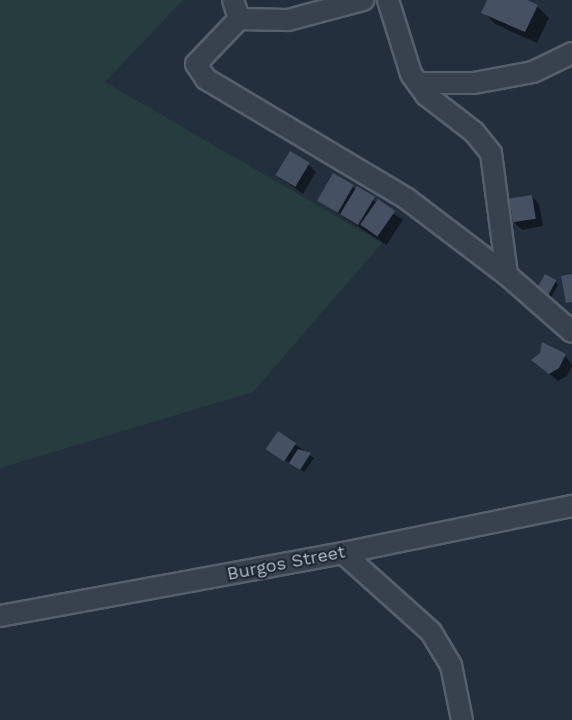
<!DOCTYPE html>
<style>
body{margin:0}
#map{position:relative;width:572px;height:720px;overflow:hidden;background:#242f3e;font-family:"Work Sans",sans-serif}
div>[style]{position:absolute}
.green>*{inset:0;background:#263c3f}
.shadow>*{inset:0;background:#0007;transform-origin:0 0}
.building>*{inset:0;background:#455162;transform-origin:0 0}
.roads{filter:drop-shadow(2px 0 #565f6c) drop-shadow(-2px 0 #565f6c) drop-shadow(0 2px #565f6c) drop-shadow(0 -2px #565f6c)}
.minor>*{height:20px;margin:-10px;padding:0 10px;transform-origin:10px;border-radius:10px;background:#38414e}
span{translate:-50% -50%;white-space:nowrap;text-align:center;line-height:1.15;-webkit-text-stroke:4.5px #1d2633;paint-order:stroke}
.street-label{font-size:18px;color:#b4bcc9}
</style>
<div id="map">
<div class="green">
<i style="clip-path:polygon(0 0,183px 0,105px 82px,382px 243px,253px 392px,0 468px)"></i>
</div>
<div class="shadow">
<i style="clip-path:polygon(489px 0,523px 0,537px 6px,549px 18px,537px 43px,495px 24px,483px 12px)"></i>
<i style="clip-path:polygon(309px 165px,316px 172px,303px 194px,277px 175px)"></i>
<i style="left:334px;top:175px;width:82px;height:30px;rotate:33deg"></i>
<i style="clip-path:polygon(532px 196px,539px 204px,543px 226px,522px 230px,514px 222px)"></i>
<i style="clip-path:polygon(555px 281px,558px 285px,551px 298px,538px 289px)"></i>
<i style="clip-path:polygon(565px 356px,572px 365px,567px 376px,558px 381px,541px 367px)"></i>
<i style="clip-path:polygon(295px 444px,314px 458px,304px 472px,267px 449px)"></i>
</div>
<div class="building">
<i style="clip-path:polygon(487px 0,527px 0,538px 5px,525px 32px,481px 13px)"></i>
<i style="left:290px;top:151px;width:23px;height:28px;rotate:31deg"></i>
<i style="left:333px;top:173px;width:24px;height:32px;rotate:30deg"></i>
<i style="left:357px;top:186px;width:21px;height:33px;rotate:31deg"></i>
<i style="left:532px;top:195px;width:24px;height:23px;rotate:81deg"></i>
<i style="left:378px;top:199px;width:21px;height:31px;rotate:35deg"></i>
<i style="left:545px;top:274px;width:13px;height:17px;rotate:29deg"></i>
<i style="clip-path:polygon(572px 274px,572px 302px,566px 303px,561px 276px)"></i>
<i style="clip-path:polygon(542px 342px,566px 354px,559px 368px,549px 374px,531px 360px,540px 353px)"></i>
<i style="left:278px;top:431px;width:22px;height:22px;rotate:34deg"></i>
<i style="clip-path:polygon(298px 449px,311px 453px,300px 470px,289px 463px)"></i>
</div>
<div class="roads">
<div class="minor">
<i style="left:233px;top:0;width:20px;rotate:72deg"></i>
<i style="left:239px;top:19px;width:62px;rotate:133.7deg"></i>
<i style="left:196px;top:64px;width:18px;rotate:56deg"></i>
<i style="left:206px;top:79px;width:234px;rotate:30.8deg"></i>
<i style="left:407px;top:199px;width:126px;rotate:37.2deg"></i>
<i style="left:507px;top:275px;width:86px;rotate:41.2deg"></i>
<i style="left:388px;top:0;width:77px;rotate:72.7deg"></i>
<i style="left:411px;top:74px;width:26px;rotate:54deg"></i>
<i style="left:426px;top:95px;width:61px;rotate:37.6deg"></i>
<i style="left:474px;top:132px;width:27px;rotate:51deg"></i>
<i style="left:491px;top:153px;width:123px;rotate:82.5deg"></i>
<i style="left:239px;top:19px;width:49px;rotate:1.2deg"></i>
<i style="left:288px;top:20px;width:78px;rotate:-14.9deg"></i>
<i style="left:418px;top:83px;width:56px"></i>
<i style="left:474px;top:83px;width:60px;rotate:-10.6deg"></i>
<i style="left:533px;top:72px;width:43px;rotate:-26deg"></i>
<i style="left:343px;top:553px;width:118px;rotate:41.9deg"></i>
<i style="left:431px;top:632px;width:39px;rotate:59deg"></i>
<i style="left:451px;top:665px;width:56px;rotate:78.7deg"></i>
<i style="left:0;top:616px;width:349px;rotate:-10.4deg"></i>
<i style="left:343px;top:553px;width:234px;rotate:-11.6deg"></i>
</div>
</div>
<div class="street-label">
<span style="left:286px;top:563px;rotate:-11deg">Burgos Street</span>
</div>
</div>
